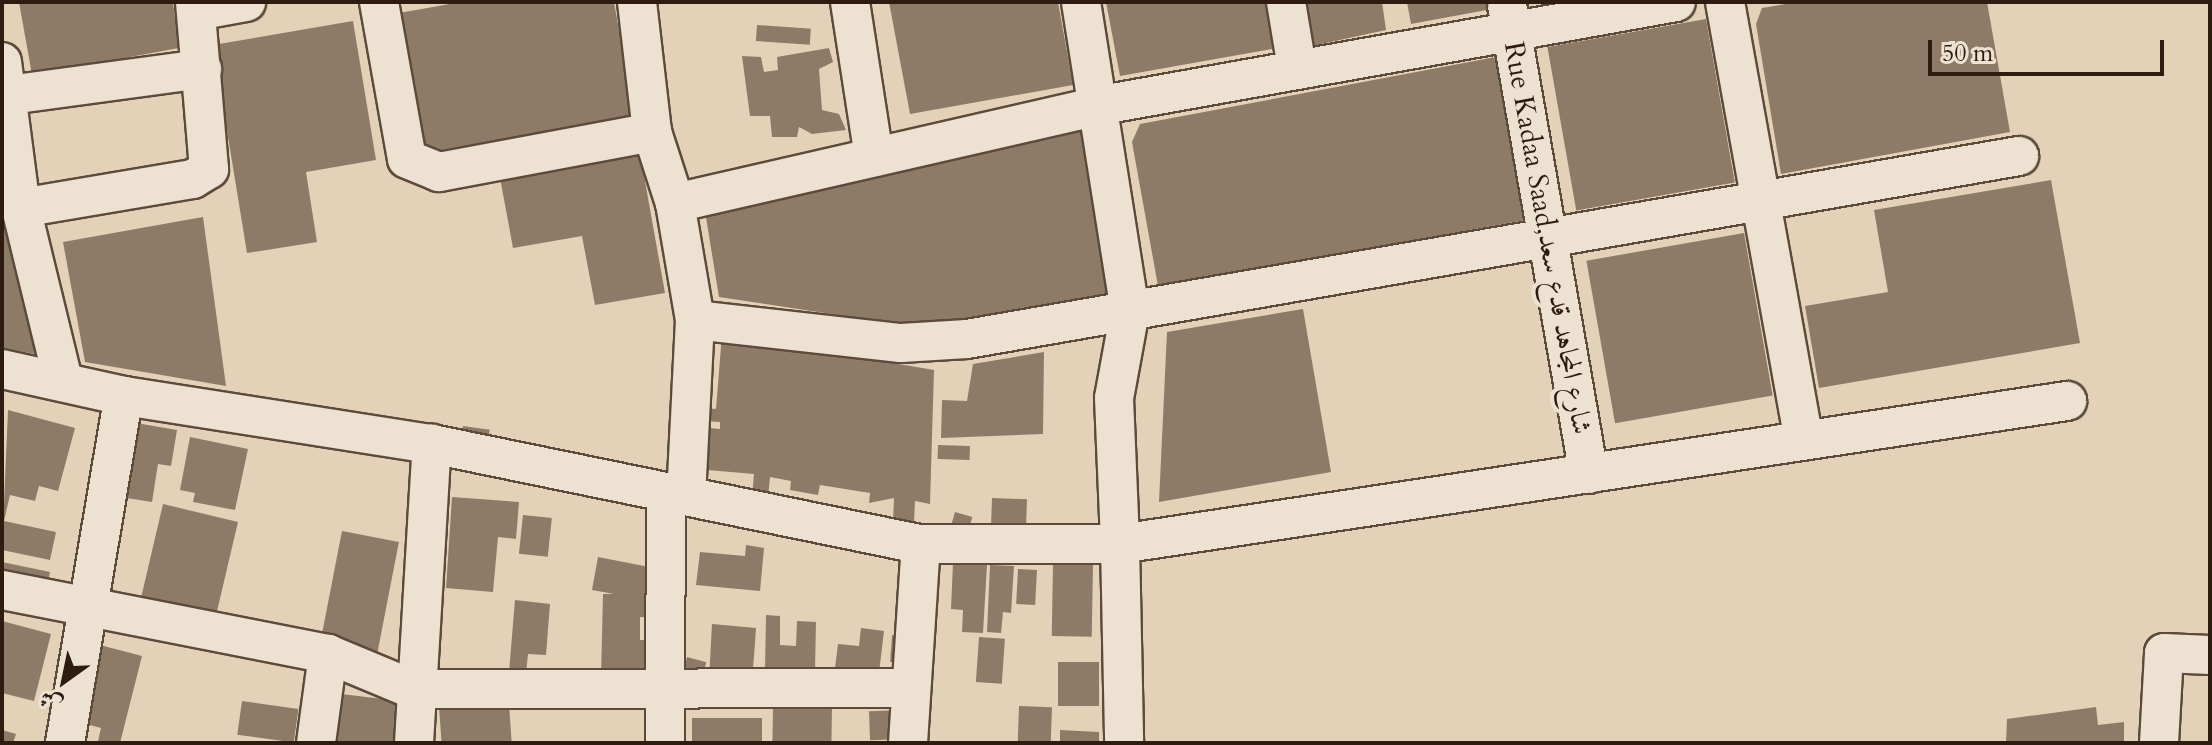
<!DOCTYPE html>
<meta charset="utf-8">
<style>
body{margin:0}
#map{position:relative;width:2212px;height:745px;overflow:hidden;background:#e3d2b8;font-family:Cardo,Amiri,serif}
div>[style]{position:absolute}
.building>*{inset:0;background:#8d7b68;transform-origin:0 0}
.roads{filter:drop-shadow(2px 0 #5c4a3b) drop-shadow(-2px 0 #5c4a3b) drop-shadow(0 2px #5c4a3b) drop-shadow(0 -2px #5c4a3b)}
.street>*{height:38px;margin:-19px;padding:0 19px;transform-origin:19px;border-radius:19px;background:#ede2d1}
span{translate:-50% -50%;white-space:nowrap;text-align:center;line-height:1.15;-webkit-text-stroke:8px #ede2d1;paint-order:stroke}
.street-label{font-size:28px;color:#2f1c11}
.frame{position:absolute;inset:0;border:4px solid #2f1c11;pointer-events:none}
.north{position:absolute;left:24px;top:641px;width:80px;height:80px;-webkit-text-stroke:6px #ede2d1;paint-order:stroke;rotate:213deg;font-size:22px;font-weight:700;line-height:32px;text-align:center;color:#2f1c11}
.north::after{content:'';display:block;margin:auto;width:28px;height:36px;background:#2f1c11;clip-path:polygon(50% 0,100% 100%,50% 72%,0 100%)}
.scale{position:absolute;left:1928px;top:40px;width:236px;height:36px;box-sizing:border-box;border:4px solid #2f1c11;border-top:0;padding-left:10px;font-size:24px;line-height:28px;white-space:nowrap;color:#2f1c11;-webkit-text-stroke:6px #ede2d1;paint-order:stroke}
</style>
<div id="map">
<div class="building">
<i style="clip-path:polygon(19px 2px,173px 2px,179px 48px,32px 75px)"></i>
<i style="clip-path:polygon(461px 2px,614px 2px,634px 116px,424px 153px,399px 13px)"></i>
<i style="clip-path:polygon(889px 2px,1058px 2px,1073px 85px,910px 114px)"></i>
<i style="clip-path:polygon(1106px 2px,1274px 2px,1283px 47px,1120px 76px)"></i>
<i style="clip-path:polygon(1304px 2px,1382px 2px,1386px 30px,1312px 46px)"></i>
<i style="clip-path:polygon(1407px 2px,1491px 2px,1492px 9px,1411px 24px)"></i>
<i style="clip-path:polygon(1798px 2px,1987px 2px,2010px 132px,1781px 174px,1756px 24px,1762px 8px)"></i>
<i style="left:1706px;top:19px;width:166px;height:161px;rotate:80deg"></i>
<i style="clip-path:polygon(353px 21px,376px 160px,306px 172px,317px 242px,247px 253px,213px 45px)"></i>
<i style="left:757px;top:25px;width:54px;height:16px;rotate:4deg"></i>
<i style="clip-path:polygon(829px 48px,833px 62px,819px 69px,822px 110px,839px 114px,846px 130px,812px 134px,799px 127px,797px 137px,772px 137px,770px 116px,750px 116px,742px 56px,761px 57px,764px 72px,778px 70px,777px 57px)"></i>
<i style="clip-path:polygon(1501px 56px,1531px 219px,1158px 286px,1132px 142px,1140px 124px)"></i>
<i style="clip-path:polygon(1082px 131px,1112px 294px,924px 328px,719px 297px,703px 199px)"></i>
<i style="clip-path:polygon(640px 153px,665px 293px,595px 305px,582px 236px,513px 248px,500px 178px)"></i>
<i style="clip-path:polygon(2051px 180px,2080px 343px,1819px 388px,1805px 306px,1888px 292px,1874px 210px)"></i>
<i style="clip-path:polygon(2px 181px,4px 181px,35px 354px,2px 348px)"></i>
<i style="clip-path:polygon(203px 217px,226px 386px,85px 362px,63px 242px)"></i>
<i style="left:1744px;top:233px;width:165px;height:160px;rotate:80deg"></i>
<i style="clip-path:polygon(1303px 309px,1331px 472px,1159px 502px,1167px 332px)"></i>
<i style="clip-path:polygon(722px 334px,934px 370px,930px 504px,915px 501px,914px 524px,893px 524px,894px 498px,869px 503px,870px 493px,820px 485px,818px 495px,790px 490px,791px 481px,770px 477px,768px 498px,752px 497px,754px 474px,696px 469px,699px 427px,720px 429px,720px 422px,702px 421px,703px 408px,716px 409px)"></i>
<i style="clip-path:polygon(1044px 352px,1043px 434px,941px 438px,942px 400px,967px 401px,973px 364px)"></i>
<i style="clip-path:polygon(8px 410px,75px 428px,58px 491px,39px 486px,35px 501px,10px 495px,4px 521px,56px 532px,50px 560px,2px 550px)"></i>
<i style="clip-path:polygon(113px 419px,177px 430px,171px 466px,158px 464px,152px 502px,101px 494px)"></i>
<i style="left:463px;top:426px;width:27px;height:32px;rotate:8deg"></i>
<i style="clip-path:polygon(190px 437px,248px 449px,235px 510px,193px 502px,195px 493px,180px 490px)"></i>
<i style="left:938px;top:445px;width:32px;height:14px;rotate:2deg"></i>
<i style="clip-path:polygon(452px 497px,519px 502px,516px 539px,498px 537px,493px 592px,446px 588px)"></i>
<i style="left:992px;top:498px;width:35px;height:36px;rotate:2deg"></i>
<i style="clip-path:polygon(163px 504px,238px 522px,210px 641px,109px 617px,115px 592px,141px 598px)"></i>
<i style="left:955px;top:512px;width:18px;height:17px;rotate:16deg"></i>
<i style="left:523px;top:515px;width:29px;height:39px;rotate:6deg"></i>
<i style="left:342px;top:531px;width:58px;height:133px;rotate:11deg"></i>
<i style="clip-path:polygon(746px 545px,764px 548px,760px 591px,696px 585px,700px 552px,745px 556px)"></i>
<i style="clip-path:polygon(598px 557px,670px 571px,658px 618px,640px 617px,640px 640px,657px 640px,656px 678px,601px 676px,603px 594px,614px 594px,592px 590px)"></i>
<i style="clip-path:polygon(2px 562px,50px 572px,42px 610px,2px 588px)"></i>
<i style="clip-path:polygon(953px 563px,987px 565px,983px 633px,962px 632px,963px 610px,951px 609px)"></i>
<i style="left:1053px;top:564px;width:40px;height:72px;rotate:1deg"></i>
<i style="clip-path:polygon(990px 565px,1014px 566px,1011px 613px,1003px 612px,1001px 633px,987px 632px)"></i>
<i style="left:1018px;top:569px;width:19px;height:35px;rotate:3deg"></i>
<i style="clip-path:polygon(515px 600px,550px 604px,546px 655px,528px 654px,526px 674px,509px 672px)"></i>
<i style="clip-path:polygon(766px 615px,780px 616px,780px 645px,796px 646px,797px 621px,816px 622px,815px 671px,765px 670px)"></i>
<i style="clip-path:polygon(2px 621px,51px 634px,34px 701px,2px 693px)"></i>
<i style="clip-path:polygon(712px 624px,756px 628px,754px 657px,751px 688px,708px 699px)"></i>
<i style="clip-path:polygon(861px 628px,884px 631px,878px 681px,834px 676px,838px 644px,859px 646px)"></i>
<i style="left:892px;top:635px;width:16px;height:27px;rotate:4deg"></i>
<i style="left:979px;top:637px;width:26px;height:45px;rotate:4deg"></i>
<i style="clip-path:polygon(77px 639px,142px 656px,120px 743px,98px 741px,101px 728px,57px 716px)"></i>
<i style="left:687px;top:657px;width:20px;height:20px;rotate:15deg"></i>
<i style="left:1058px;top:662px;width:41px;height:44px"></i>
<i style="clip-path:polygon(333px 693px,408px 702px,403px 743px,327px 743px)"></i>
<i style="left:242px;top:701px;width:57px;height:34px;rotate:8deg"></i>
<i style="left:509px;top:704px;width:39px;height:70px;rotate:86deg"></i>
<i style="left:1019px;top:706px;width:33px;height:37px;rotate:2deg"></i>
<i style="clip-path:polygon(2096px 707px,2098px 725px,2124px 722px,2124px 743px,2006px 743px,2007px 719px)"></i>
<i style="left:773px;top:708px;width:59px;height:35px;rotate:1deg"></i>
<i style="left:904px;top:710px;width:29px;height:35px;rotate:88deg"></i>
<i style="left:692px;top:718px;width:70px;height:25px"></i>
<i style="clip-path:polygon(2px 730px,16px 734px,13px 743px,2px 743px)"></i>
<i style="clip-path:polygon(1060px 730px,1099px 732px,1099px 743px,1060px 743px)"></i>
</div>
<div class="roads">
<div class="street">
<i style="left:379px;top:2px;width:159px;rotate:79.9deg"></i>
<i style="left:407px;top:159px;width:35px;rotate:22deg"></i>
<i style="left:439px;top:172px;width:217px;rotate:-10.6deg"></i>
<i style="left:637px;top:2px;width:131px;rotate:83.4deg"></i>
<i style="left:652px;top:132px;width:75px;rotate:72.1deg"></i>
<i style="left:675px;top:203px;width:119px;rotate:80.3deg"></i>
<i style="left:695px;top:320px;width:175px;rotate:92.9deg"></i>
<i style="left:850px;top:2px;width:157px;rotate:81.2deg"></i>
<i style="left:1081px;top:2px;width:313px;rotate:81deg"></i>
<i style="left:1130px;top:311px;width:88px;rotate:100.4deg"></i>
<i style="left:1114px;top:398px;width:146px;rotate:87.6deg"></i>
<i style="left:1120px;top:544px;width:958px;rotate:-8.59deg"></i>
<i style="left:1286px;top:2px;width:67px;rotate:80.5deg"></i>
<i style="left:1725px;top:2px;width:445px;rotate:79.8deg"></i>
<i style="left:1507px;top:5px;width:476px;rotate:80.1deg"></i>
<i style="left:197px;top:11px;width:50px;rotate:-10.4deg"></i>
<i style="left:2px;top:62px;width:147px;rotate:82.6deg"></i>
<i style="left:21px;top:208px;width:177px;rotate:76.3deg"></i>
<i style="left:2px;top:96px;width:202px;rotate:-7.7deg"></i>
<i style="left:675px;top:203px;width:438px;rotate:-12.9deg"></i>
<i style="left:1102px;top:105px;width:583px;rotate:-10.17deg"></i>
<i style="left:21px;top:208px;width:174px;rotate:-9.6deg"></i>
<i style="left:193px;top:179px;width:19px;rotate:-32deg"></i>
<i style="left:209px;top:169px;width:168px;rotate:-94.8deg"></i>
<i style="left:695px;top:320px;width:207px;rotate:6.4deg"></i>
<i style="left:901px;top:343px;width:66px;rotate:-3.5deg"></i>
<i style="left:967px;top:339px;width:1068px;rotate:-9.87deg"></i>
<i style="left:2px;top:369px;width:125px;rotate:12.5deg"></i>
<i style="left:124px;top:396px;width:312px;rotate:8.9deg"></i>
<i style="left:432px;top:444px;width:499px;rotate:11.6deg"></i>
<i style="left:921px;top:544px;width:199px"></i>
<i style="left:1120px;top:544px;width:199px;rotate:88.8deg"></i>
<i style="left:2px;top:590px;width:332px;rotate:11.1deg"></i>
<i style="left:328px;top:654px;width:91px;rotate:22.6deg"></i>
<i style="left:412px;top:689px;width:495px;rotate:-0.1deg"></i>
<i style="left:65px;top:743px;width:352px;rotate:-80.4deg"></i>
<i style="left:316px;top:743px;width:90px;rotate:-82.3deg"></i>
<i style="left:414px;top:743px;width:300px;rotate:-86.6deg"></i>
<i style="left:665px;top:743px;width:246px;rotate:-89.8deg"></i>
<i style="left:908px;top:743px;width:199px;rotate:-86.3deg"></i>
<i style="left:2159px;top:743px;width:90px;rotate:-86.8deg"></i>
<i style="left:2164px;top:653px;width:46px;rotate:2.5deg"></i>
</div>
</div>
<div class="street-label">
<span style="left:1548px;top:238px;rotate:80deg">Rue Kadaa Saad,شارع المجاهد قدع سعد</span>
</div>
<div class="frame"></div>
<div class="north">ش</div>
<div class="scale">50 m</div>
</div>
